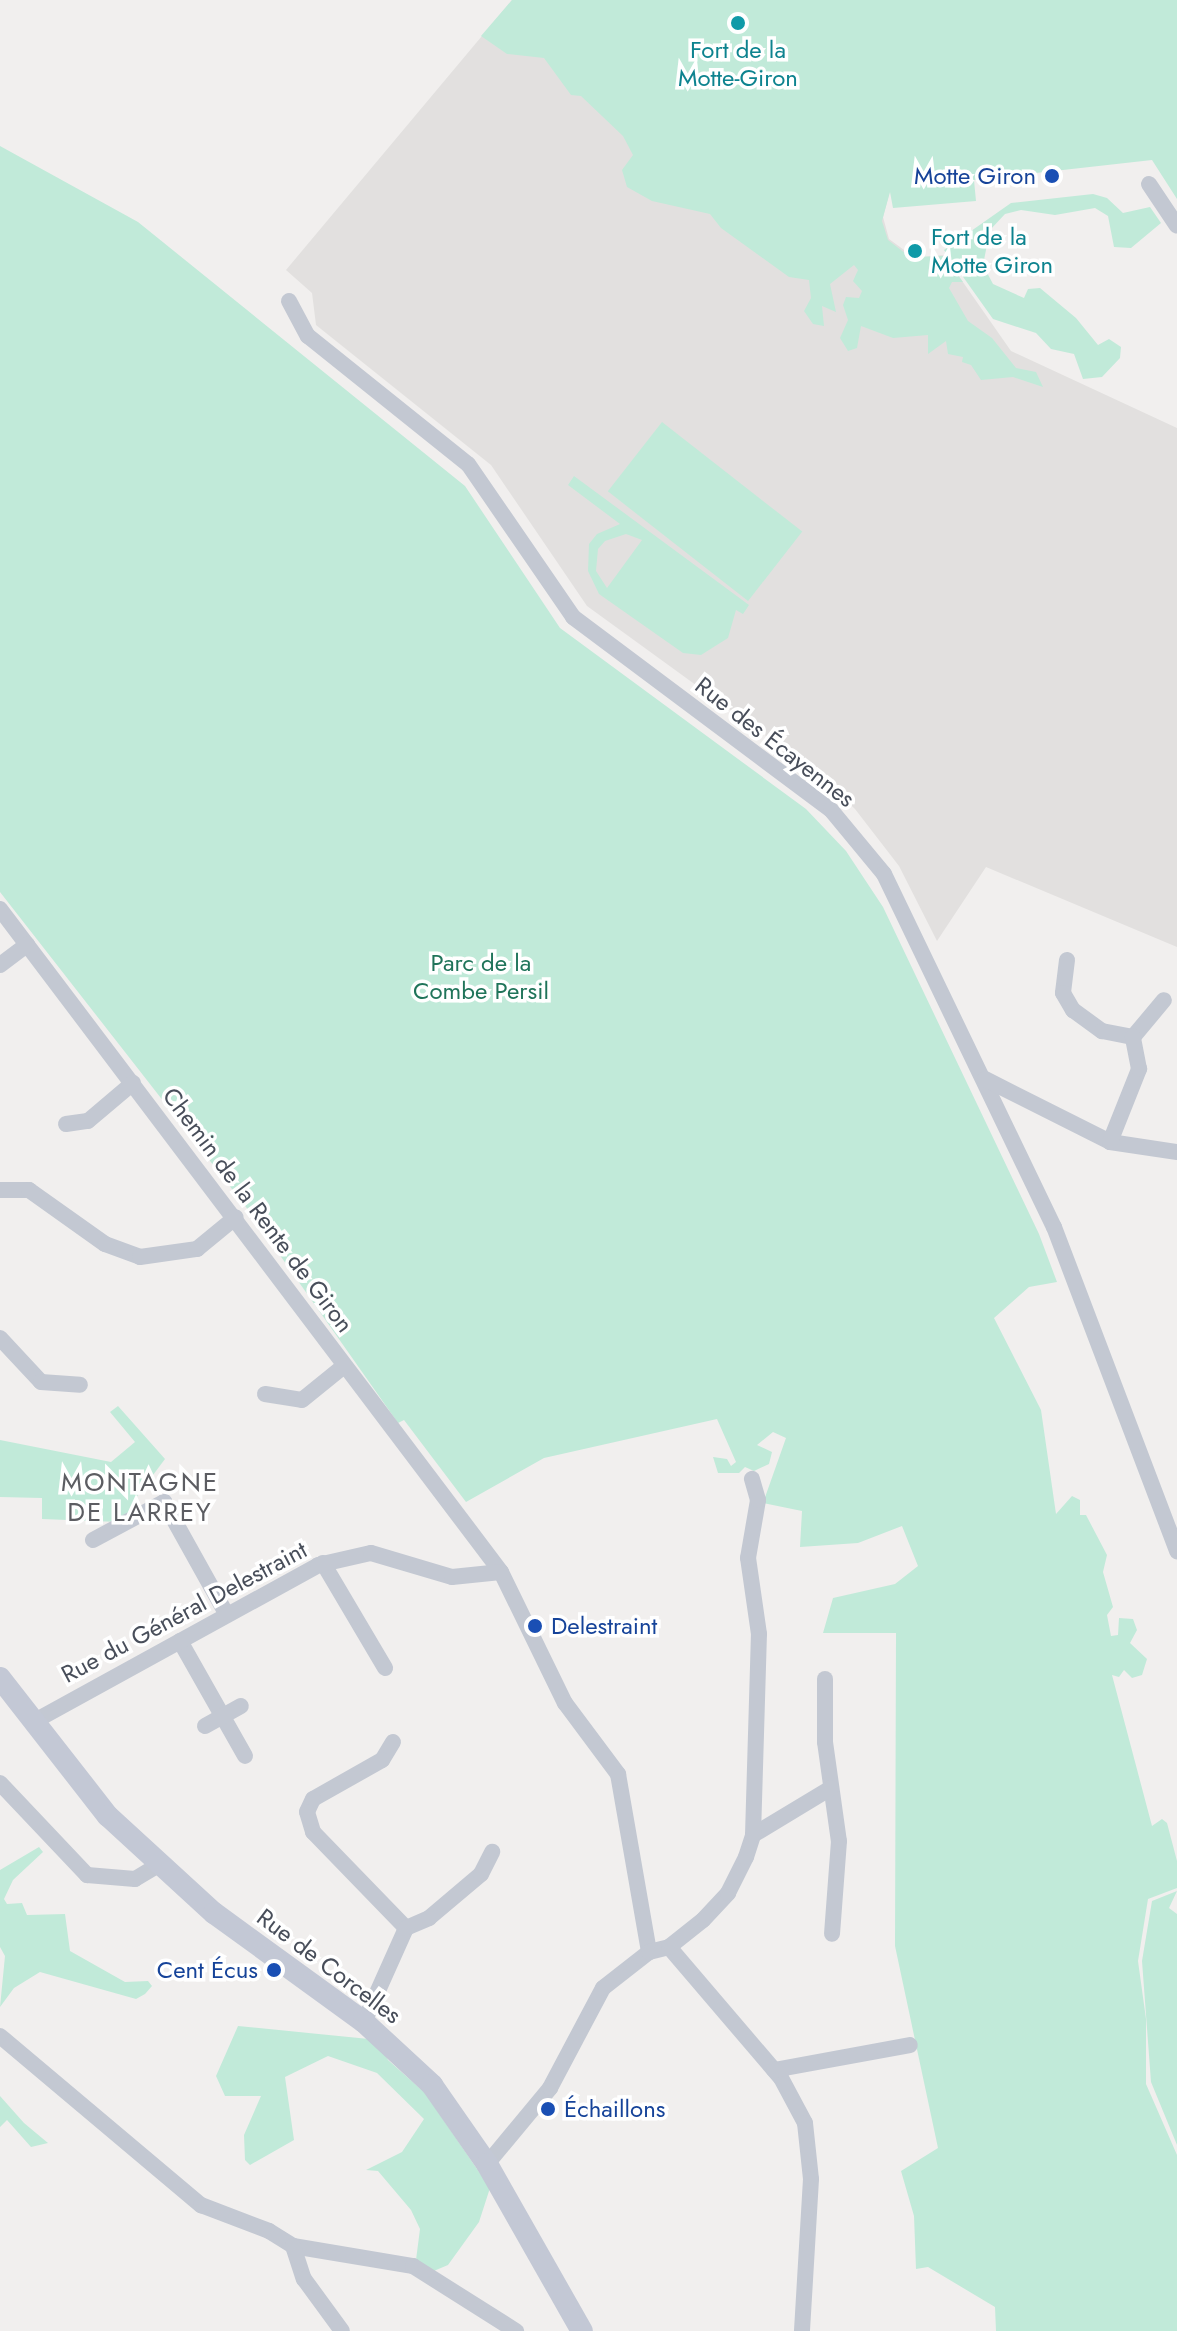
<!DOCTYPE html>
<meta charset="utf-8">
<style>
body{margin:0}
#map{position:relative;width:1177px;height:2331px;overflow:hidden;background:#f1efee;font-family:Jost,sans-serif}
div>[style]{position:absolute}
.education>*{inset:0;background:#e2e0df}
.green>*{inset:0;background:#c1ead9;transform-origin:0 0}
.street>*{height:16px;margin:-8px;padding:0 8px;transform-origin:8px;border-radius:8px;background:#c3c8d2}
.secondary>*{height:22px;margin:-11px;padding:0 11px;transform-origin:11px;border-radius:11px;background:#c3c8d5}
.dots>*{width:22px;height:22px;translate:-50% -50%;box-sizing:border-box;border:4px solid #fff;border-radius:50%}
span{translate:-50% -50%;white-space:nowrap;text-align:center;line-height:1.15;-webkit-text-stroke:7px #fff;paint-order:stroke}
.culture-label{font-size:24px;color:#0d838f}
.left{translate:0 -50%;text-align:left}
.transit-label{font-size:24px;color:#164399}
.right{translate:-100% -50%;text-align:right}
.street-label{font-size:24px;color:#484e5a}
.park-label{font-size:24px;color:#20745a}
.neighbourhood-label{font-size:26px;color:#5c5d62;letter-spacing:2px}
</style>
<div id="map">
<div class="education">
<i style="clip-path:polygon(512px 0,537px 0,891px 187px,883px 217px,889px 239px,915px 258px,944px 255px,1011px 351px,1177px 428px,1177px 947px,986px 867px,937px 941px,899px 866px,855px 809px,817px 773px,587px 606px,491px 465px,316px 325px,312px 293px,286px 270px)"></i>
</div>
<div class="green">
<i style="clip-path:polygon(512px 0,1177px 0,1177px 199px,1152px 160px,974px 180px,976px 201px,893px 208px,890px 192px,882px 221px,888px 240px,910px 257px,944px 256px,963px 282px,952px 282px,949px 288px,968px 321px,992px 338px,1016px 368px,1036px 372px,1043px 387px,1013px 377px,981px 380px,971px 365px,962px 362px,963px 357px,948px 354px,946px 341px,928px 354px,928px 335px,893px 338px,861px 326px,857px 348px,848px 351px,840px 338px,848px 320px,843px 305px,846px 297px,859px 298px,862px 291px,853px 281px,858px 270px,854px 265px,830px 284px,836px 312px,822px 306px,824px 326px,813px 324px,804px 311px,811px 298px,809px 280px,789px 277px,721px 228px,710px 214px,652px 201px,627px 187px,622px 170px,633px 155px,623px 136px,581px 96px,571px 95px,544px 58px,507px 54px,481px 36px)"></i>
<i style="clip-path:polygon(0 146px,138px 222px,465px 486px,560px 628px,806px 809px,846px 851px,883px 907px,1039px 1234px,1057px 1282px,1029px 1287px,994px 1318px,1041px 1410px,1056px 1514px,1072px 1496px,1080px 1500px,1080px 1515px,1086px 1515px,1107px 1555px,1103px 1572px,1113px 1607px,1107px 1615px,1111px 1636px,1118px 1635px,1119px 1618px,1133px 1619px,1137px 1630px,1130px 1643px,1147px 1659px,1142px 1675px,1132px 1678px,1124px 1670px,1119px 1677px,1112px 1675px,1152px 1826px,1162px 1819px,1167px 1823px,1177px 1861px,1177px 1888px,1148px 1899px,1138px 1961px,1146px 2019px,1146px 2084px,1177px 2155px,1177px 2331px,996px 2331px,995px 2307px,928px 2267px,916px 2269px,914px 2216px,901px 2171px,938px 2148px,895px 1946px,896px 1633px,823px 1633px,833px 1598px,895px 1584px,918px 1566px,902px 1526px,858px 1543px,800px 1547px,802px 1511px,763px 1503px,786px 1438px,773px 1432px,757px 1445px,772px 1452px,769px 1464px,754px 1471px,745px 1467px,739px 1473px,718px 1473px,713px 1457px,727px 1459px,731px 1466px,736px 1462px,717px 1419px,544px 1458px,466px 1502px,404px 1420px,398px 1423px,246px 1207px,0 892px)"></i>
<i style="clip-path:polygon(1093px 194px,1107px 198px,1123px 213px,1150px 207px,1161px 223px,1131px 248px,1114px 247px,1108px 216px,1095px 208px,1055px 215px,1021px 210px,1005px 214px,990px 230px,983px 265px,993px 284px,1024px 298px,1028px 289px,1040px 288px,1076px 318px,1098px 345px,1109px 339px,1121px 347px,1120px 358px,1102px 377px,1083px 379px,1074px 354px,1051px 349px,1036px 333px,993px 319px,944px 250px,1011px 203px)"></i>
<i style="left:662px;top:422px;width:178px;height:88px;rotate:38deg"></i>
<i style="clip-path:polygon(evenodd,574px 476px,749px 605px,743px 614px,736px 610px,728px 638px,701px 655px,683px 653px,599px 594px,588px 571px,589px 544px,597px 534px,620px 524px,568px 485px,574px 476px,626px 534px,642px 540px,607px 588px,596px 571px,598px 549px,605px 541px,626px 534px)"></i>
<i style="clip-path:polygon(118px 1406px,165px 1459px,135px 1499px,139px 1505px,133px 1514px,119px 1522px,42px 1519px,42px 1498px,0 1497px,0 1440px,111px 1462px,135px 1442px,110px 1412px)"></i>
<i style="clip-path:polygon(39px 1847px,43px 1852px,13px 1880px,4px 1899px,7px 1904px,22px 1903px,27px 1915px,65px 1914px,70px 1951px,125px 1982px,148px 1981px,152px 1986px,145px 1994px,136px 1999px,40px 1972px,14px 1988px,0 2007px,5px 1956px,0 1947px,0 1870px)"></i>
<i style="clip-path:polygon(1177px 1891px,1169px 1908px,1177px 1914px,1177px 2145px,1151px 2082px,1142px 1961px,1152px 1901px)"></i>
<i style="clip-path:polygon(238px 2026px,379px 2040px,388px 2060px,425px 2093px,490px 2188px,479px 2222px,448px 2265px,429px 2273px,416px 2260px,420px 2229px,411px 2210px,378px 2171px,366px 2170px,402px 2152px,424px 2119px,377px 2073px,328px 2056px,285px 2077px,294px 2140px,250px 2165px,245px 2160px,244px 2135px,261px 2096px,225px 2096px,216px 2076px)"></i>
<i style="clip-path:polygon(0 2096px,24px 2123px,48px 2143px,31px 2147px,7px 2120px,0 2127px)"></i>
</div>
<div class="street">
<i style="left:1149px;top:184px;width:50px;rotate:56.3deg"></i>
<i style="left:289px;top:301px;width:40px;rotate:62deg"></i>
<i style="left:308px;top:336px;width:205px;rotate:38.7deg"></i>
<i style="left:468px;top:464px;width:186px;rotate:55.5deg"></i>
<i style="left:573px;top:617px;width:322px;rotate:36.8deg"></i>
<i style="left:831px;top:810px;width:83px;rotate:50.4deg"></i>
<i style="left:884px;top:874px;width:392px;rotate:64.3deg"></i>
<i style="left:1054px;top:1227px;width:347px;rotate:69.2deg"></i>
<i style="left:0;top:909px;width:831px;rotate:52.92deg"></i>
<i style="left:501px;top:1572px;width:146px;rotate:64deg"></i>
<i style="left:565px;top:1703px;width:89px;rotate:53.3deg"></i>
<i style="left:618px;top:1774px;width:181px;rotate:80.1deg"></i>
<i style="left:1067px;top:960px;width:33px;rotate:97deg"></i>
<i style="left:1063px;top:993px;width:20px;rotate:60deg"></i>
<i style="left:1073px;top:1010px;width:36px;rotate:36deg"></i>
<i style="left:1102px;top:1031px;width:32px;rotate:11deg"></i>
<i style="left:0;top:965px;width:34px;rotate:-37deg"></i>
<i style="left:1133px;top:1037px;width:48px;rotate:-50deg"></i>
<i style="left:985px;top:1079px;width:140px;rotate:26.7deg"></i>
<i style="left:1110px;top:1142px;width:68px;rotate:8.5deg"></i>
<i style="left:66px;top:1124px;width:22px;rotate:-8deg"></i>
<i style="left:88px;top:1121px;width:59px;rotate:-40.2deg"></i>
<i style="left:1110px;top:1142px;width:79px;rotate:-68.3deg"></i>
<i style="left:1139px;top:1069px;width:33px;rotate:-101deg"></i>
<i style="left:0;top:1190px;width:29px"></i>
<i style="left:29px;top:1190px;width:93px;rotate:35.4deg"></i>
<i style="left:105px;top:1244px;width:37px;rotate:20deg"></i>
<i style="left:140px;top:1257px;width:58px;rotate:-8deg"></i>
<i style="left:197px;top:1249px;width:50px;rotate:-39.4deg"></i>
<i style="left:0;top:1338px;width:60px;rotate:47deg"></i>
<i style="left:41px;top:1382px;width:39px;rotate:4deg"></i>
<i style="left:265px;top:1394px;width:37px;rotate:9deg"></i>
<i style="left:302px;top:1400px;width:54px;rotate:-39deg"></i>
<i style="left:93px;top:1540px;width:81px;rotate:-28.2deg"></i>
<i style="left:164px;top:1502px;width:129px;rotate:60.9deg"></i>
<i style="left:323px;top:1563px;width:122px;rotate:59.4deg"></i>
<i style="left:180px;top:1641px;width:132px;rotate:60.5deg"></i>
<i style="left:825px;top:1679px;width:63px;rotate:90deg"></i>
<i style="left:825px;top:1742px;width:100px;rotate:82deg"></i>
<i style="left:839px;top:1841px;width:93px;rotate:94.3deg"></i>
<i style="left:33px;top:1722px;width:325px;rotate:-28.8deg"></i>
<i style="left:318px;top:1565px;width:54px;rotate:-12.8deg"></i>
<i style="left:371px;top:1553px;width:84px;rotate:16.5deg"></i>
<i style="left:452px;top:1577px;width:49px;rotate:-5.8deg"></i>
<i style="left:205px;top:1726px;width:41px;rotate:-29.1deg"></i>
<i style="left:393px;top:1742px;width:21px;rotate:121deg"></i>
<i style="left:382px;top:1760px;width:79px;rotate:150.5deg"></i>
<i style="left:313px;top:1799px;width:14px;rotate:115deg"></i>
<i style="left:307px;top:1812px;width:21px;rotate:73deg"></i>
<i style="left:313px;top:1832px;width:134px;rotate:45.9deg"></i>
<i style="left:0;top:1783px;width:127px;rotate:46.6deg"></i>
<i style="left:87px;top:1875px;width:48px;rotate:4.8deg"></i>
<i style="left:135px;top:1879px;width:29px;rotate:-31deg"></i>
<i style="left:753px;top:1835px;width:91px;rotate:-31.1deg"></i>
<i style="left:669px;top:1947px;width:172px;rotate:49.5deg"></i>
<i style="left:781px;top:2078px;width:51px;rotate:61.9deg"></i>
<i style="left:805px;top:2123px;width:56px;rotate:83.9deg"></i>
<i style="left:811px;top:2179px;width:152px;rotate:93.4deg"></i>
<i style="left:364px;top:2022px;width:103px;rotate:-65.9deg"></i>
<i style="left:406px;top:1928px;width:25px;rotate:-23deg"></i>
<i style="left:429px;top:1918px;width:68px;rotate:-40.2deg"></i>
<i style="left:481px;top:1874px;width:25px;rotate:-63deg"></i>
<i style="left:0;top:2036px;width:263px;rotate:40.1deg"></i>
<i style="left:201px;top:2205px;width:73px;rotate:20.9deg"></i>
<i style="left:269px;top:2231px;width:28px;rotate:32deg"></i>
<i style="left:293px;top:2246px;width:122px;rotate:9.5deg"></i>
<i style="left:413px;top:2266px;width:122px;rotate:32.3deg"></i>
<i style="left:774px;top:2070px;width:138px;rotate:-10.4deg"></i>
<i style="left:487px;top:2164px;width:99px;rotate:-50.3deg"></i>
<i style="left:550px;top:2088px;width:113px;rotate:-62.1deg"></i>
<i style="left:603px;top:1988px;width:58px;rotate:-38deg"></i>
<i style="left:649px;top:1952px;width:21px;rotate:-14deg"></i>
<i style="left:669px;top:1947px;width:43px;rotate:-38.5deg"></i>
<i style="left:703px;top:1920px;width:37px;rotate:-47deg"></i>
<i style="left:728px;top:1893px;width:40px;rotate:-63.4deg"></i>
<i style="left:746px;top:1857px;width:23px;rotate:-72deg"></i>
<i style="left:753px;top:1835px;width:201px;rotate:-88.3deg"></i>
<i style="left:759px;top:1634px;width:77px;rotate:-98.2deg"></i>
<i style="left:748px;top:1558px;width:59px;rotate:-80.2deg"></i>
<i style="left:758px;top:1500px;width:22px;rotate:-106deg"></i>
<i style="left:293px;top:2246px;width:35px;rotate:72deg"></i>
<i style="left:304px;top:2279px;width:64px;rotate:53.8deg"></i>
</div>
<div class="secondary">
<i style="left:0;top:1678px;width:175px;rotate:52deg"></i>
<i style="left:108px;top:1816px;width:144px;rotate:42.5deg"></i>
<i style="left:214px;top:1913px;width:185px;rotate:36deg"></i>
<i style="left:364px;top:2022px;width:93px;rotate:42.8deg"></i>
<i style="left:432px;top:2085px;width:96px;rotate:55.2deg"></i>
<i style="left:487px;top:2164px;width:192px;rotate:60.4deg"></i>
</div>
<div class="dots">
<i style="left:738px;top:23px;background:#0f9aa8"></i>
<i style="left:1052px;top:176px;background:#1a4fb4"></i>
<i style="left:915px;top:251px;background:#0f9aa8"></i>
<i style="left:535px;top:1626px;background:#1a4fb4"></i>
<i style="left:274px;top:1970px;background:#1a4fb4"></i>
<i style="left:548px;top:2109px;background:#1a4fb4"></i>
</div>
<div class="culture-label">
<span style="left:738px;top:64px">Fort de la<br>Motte-Giron</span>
<span class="left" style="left:931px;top:251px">Fort de la<br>Motte Giron</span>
</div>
<div class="transit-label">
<span class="right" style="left:1036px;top:176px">Motte Giron</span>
<span class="left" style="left:551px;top:1626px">Delestraint</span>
<span class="right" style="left:258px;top:1970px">Cent Écus</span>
<span class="left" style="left:564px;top:2109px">Échaillons</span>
</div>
<div class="street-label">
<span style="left:775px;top:742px;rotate:38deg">Rue des Écayennes</span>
<span style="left:258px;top:1210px;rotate:53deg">Chemin de la Rente de Giron</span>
<span style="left:184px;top:1612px;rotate:-28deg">Rue du Général Delestraint</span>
<span style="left:329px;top:1966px;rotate:37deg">Rue de Corcelles</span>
</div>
<div class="park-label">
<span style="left:481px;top:977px">Parc de la<br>Combe Persil</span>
</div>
<div class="neighbourhood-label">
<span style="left:140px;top:1498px">MONTAGNE<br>DE LARREY</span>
</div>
</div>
